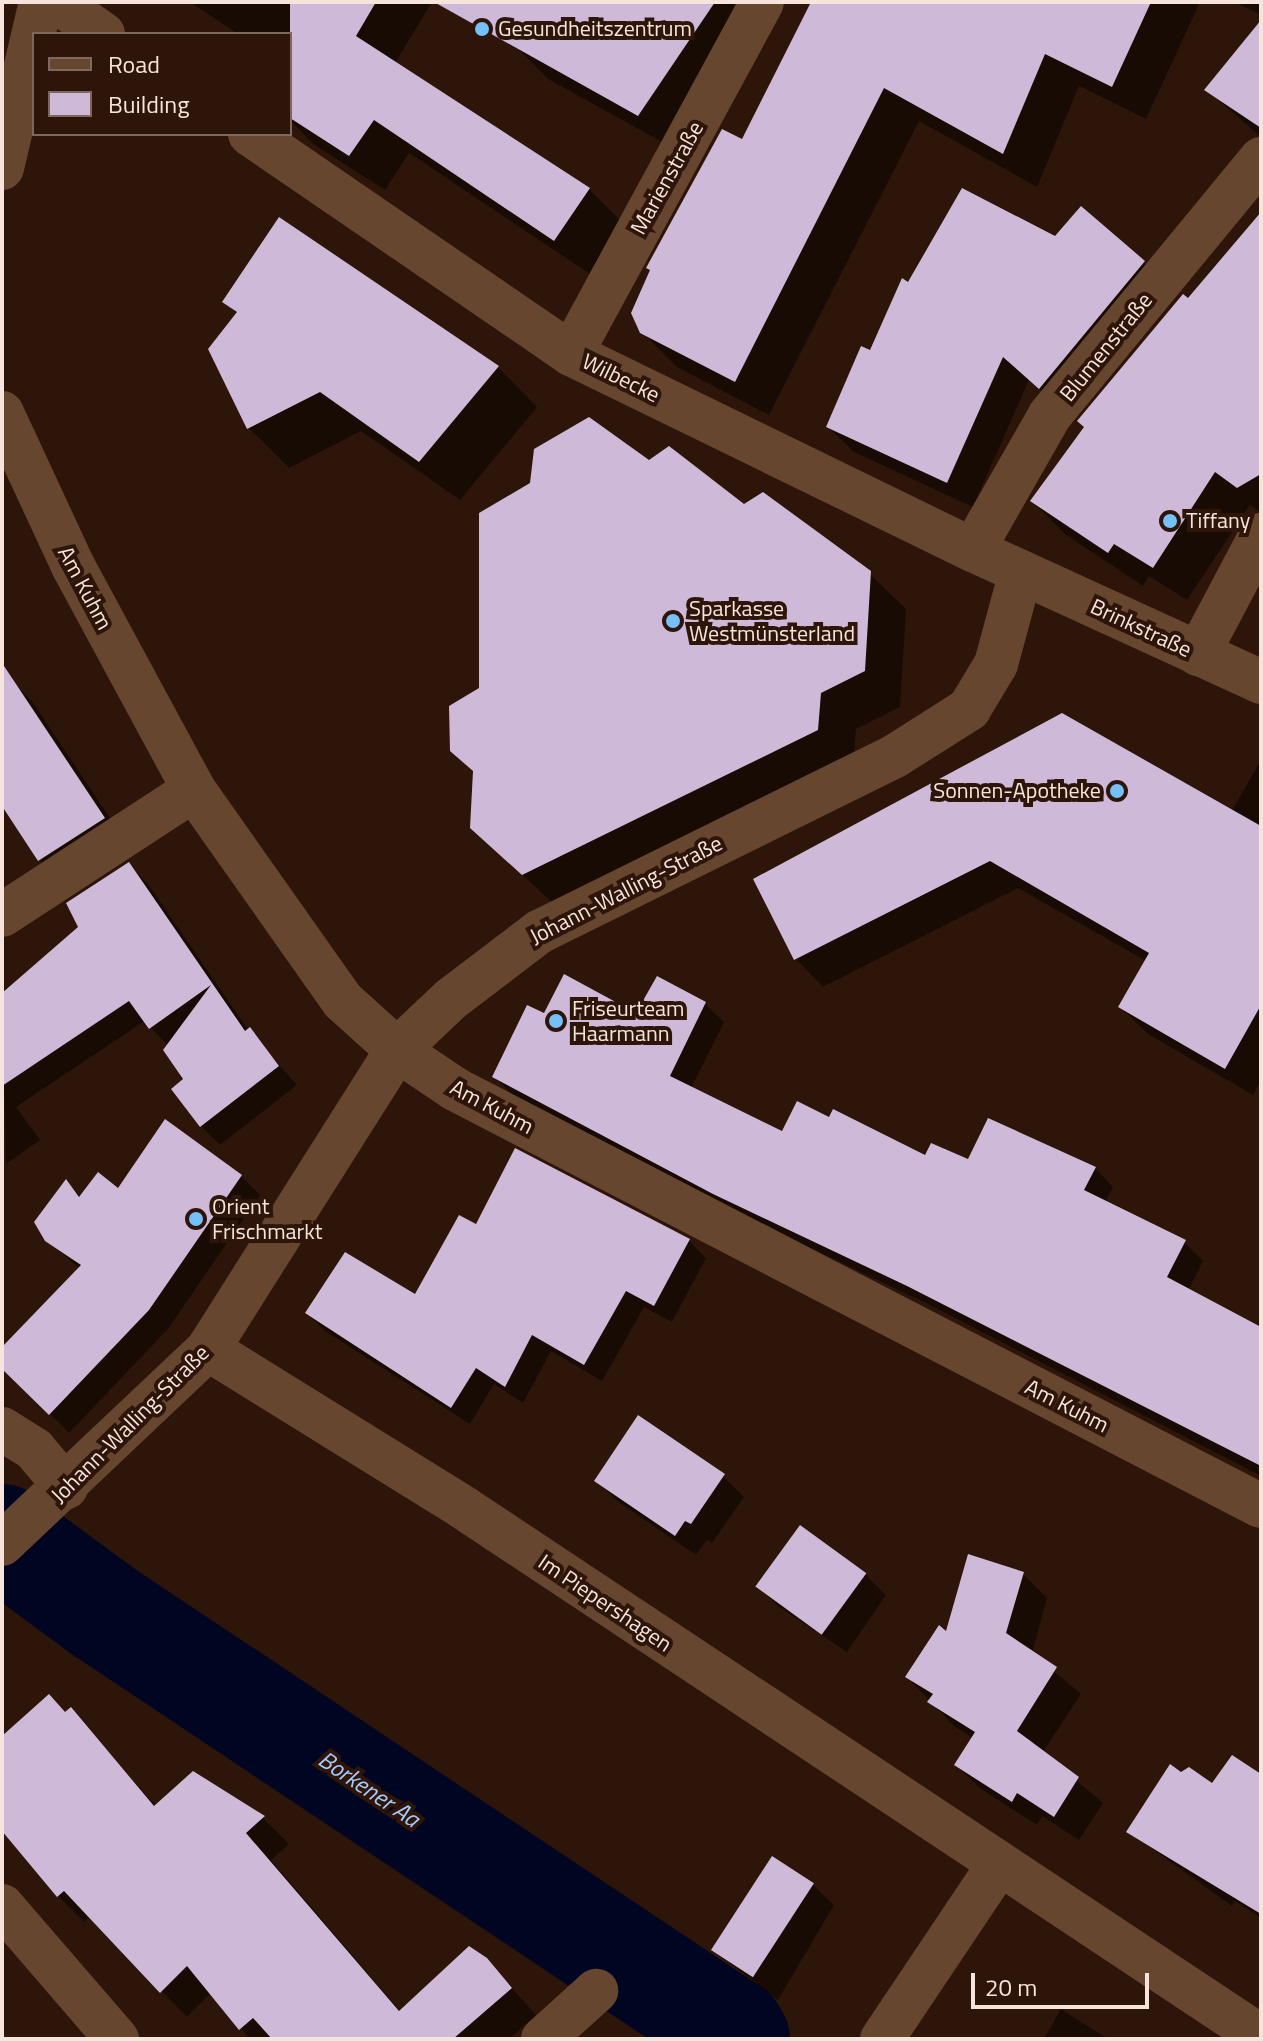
<!DOCTYPE html>
<meta charset="utf-8">
<style>
body{margin:0}
#map{position:relative;width:1263px;height:2041px;overflow:hidden;background:#2e1509;font-family:"Titillium Web",sans-serif}
div>[style]{position:absolute}
.shadow>*{inset:0;background:#0007}
.river>*{height:106px;margin:-53px;padding:0 53px;transform-origin:53px;border-radius:53px;background:#000522}
.building>*{inset:0;background:#cebad8;transform-origin:0 0}
.pedestrian>*{height:44px;margin:-22px;padding:0 22px;transform-origin:22px;border-radius:22px;background:#67462f}
.minor>*{height:44px;margin:-22px;padding:0 22px;transform-origin:22px;border-radius:22px;background:#67462f}
.dots>*{width:22px;height:22px;translate:-50% -50%;box-sizing:border-box;border:4px solid #2e1509;border-radius:50%}
span{translate:-50% -50%;white-space:nowrap;text-align:center;line-height:1.15;-webkit-text-stroke:8px #2e1509;paint-order:stroke}
.poi-label{font-size:22px;color:#f7e4dc}
.left{translate:0 -50%;text-align:left}
.right{translate:-100% -50%;text-align:right}
.street-label{font-size:22px;color:#f7e4dc}
.water-label{font-size:24px;color:#a7cbfc;font-style:italic}
.frame{position:absolute;inset:0;border:4px solid #f7e4dc;pointer-events:none}
.legend{position:absolute;left:32px;top:32px;width:260px;height:104px;box-sizing:border-box;background:#2e1509;border:2px solid #7e685d;margin:0;padding:10px 14px;list-style:none;font-size:24px;color:#f7e4dc}
.legend li{display:flex;align-items:center;gap:16px;height:40px}
.legend b{width:40px;border:2px solid #7e685d}
.scale{position:absolute;left:971px;top:1973px;width:178px;height:36px;box-sizing:border-box;border:4px solid #f7e4dc;border-top:0;padding-left:10px;font-size:24px;line-height:28px;white-space:nowrap;color:#f7e4dc;-webkit-text-stroke:6px #2e1509;paint-order:stroke}
</style>
<div id="map">
<div class="shadow">
<i style="clip-path:polygon(190px 2px,432px 2px,395px 63px,589px 189px,624px 224px,590px 274px,409px 153px,385px 190px,313px 144px,290px 120px,290px 34px,238px 34px)"></i>
<i style="clip-path:polygon(542px 2px,768px 2px,673px 148px,548px 79px,514px 45px)"></i>
<i style="clip-path:polygon(826px 2px,1200px 2px,1146px 119px,1079px 86px,1037px 187px,919px 121px,769px 415px,677px 367px,642px 332px,743px 142px)"></i>
<i style="clip-path:polygon(1234px 2px,1261px 2px,1261px 15px)"></i>
<i style="clip-path:polygon(1261px 23px,1261px 137px,1207px 90px)"></i>
<i style="clip-path:polygon(1261px 213px,1261px 513px,1250px 505px,1187px 600px,1149px 576px,1143px 586px,1066px 535px,1032px 501px)"></i>
<i style="clip-path:polygon(1143px 262px,1169px 288px,1066px 412px,1029px 380px,973px 507px,854px 452px,828px 427px,908px 285px)"></i>
<i style="clip-path:polygon(224px 301px,498px 367px,537px 407px,460px 500px,361px 431px,289px 468px,249px 428px,237px 314px)"></i>
<i style="clip-path:polygon(744px 507px,869px 573px,906px 609px,900px 707px,856px 729px,853px 766px,560px 910px,472px 827px,475px 774px,452px 750px,481px 690px)"></i>
<i style="clip-path:polygon(12px 681px,32px 701px,124px 839px,61px 881px,40px 860px,2px 803px,2px 687px)"></i>
<i style="clip-path:polygon(1261px 760px,1261px 1081px,1253px 1095px,1148px 1034px,1120px 1007px,1146px 961px,1018px 888px,823px 987px,796px 959px,756px 880px,1231px 812px)"></i>
<i style="clip-path:polygon(129px 864px,148px 884px,249px 1031px,297px 1085px,220px 1145px,201px 1126px,168px 1046px,145px 1021px,16px 1107px,40px 1140px,6px 1164px,2px 992px,80px 927px)"></i>
<i style="clip-path:polygon(658px 979px,705px 1004px,724px 1022px,691px 1088px,783px 1134px,830px 1120px,926px 1158px,1095px 1168px,1113px 1187px,1105px 1203px,1184px 1242px,1203px 1261px,1188px 1291px,1261px 1329px,1261px 1476px,928px 1304px,734px 1212px,513px 1095px,494px 1077px,545px 1016px,637px 1015px)"></i>
<i style="clip-path:polygon(241px 1176px,260px 1195px,168px 1329px,69px 1433px,2px 1366px,2px 1350px,80px 1269px,47px 1240px,66px 1182px,81px 1197px)"></i>
<i style="clip-path:polygon(476px 1226px,688px 1240px,706px 1258px,672px 1322px,644px 1307px,602px 1381px,551px 1351px,523px 1403px,494px 1384px,470px 1424px,325px 1331px,307px 1313px,416px 1296px)"></i>
<i style="clip-path:polygon(723px 1476px,744px 1497px,712px 1543px,707px 1540px,696px 1555px,617px 1501px,596px 1480px)"></i>
<i style="clip-path:polygon(1022px 1573px,1047px 1598px,1032px 1653px,1081px 1694px,1043px 1752px,1103px 1803px,1079px 1840px,1042px 1816px,1037px 1825px,981px 1789px,956px 1765px,973px 1738px,954px 1726px,907px 1677px,947px 1634px)"></i>
<i style="clip-path:polygon(866px 1575px,886px 1595px,847px 1652px,779px 1607px,758px 1586px)"></i>
<i style="clip-path:polygon(71px 1710px,156px 1806px,194px 1773px,263px 1818px,289px 1844px,271px 1860px,401px 2012px,486px 1959px,536px 2015px,509px 2039px,250px 2039px,212px 1992px,187px 2017px,90px 1917px,84px 1922px,58px 1896px,2px 1828px,2px 1738px)"></i>
<i style="clip-path:polygon(1181px 1774px,1213px 1786px,1261px 1777px,1261px 1918px,1235px 1901px,1232px 1906px,1129px 1832px)"></i>
<i style="clip-path:polygon(813px 1885px,834px 1905px,778px 2000px,714px 1951px)"></i>
<i style="clip-path:polygon(1061px 2009px,1108px 2039px,1044px 2039px)"></i>
</div>
<div class="river">
<i style="left:2px;top:1537px;width:127px;rotate:36.3deg"></i>
<i style="left:104px;top:1612px;width:755px;rotate:33.71deg"></i>
<i style="left:732px;top:2031px;width:9px;rotate:58deg"></i>
</div>
<div class="building">
<i style="clip-path:polygon(290px 2px,376px 2px,356px 36px,590px 188px,554px 241px,374px 120px,349px 156px,290px 118px)"></i>
<i style="clip-path:polygon(434px 2px,715px 2px,638px 116px)"></i>
<i style="clip-path:polygon(811px 2px,1151px 2px,1112px 87px,1045px 54px,1003px 154px,884px 88px,735px 382px,640px 333px,631px 313px,650px 270px,646px 268px,722px 129px,742px 139px)"></i>
<i style="clip-path:polygon(1261px 20px,1261px 128px,1204px 90px)"></i>
<i style="clip-path:polygon(962px 188px,1055px 236px,1081px 206px,1145px 261px,1039px 389px,1003px 357px,947px 483px,826px 427px,861px 346px,870px 350px,902px 278px,908px 282px)"></i>
<i style="clip-path:polygon(1261px 212px,1261px 474px,1237px 488px,1215px 472px,1153px 568px,1114px 544px,1108px 553px,1030px 501px,1084px 427px,1077px 421px,1183px 294px,1188px 298px)"></i>
<i style="clip-path:polygon(279px 217px,499px 366px,419px 462px,320px 392px,247px 429px,208px 349px,237px 312px,222px 302px)"></i>
<i style="clip-path:polygon(589px 417px,649px 460px,669px 446px,744px 504px,763px 492px,871px 571px,865px 671px,821px 693px,818px 730px,522px 875px,470px 828px,473px 771px,450px 751px,449px 706px,479px 688px,479px 513px,530px 483px,534px 449px)"></i>
<i style="clip-path:polygon(2px 663px,105px 818px,38px 861px,2px 806px)"></i>
<i style="clip-path:polygon(1062px 713px,1261px 826px,1261px 1005px,1225px 1069px,1118px 1007px,1149px 953px,990px 861px,794px 960px,753px 879px)"></i>
<i style="clip-path:polygon(129px 862px,245px 1031px,250px 1027px,279px 1066px,200px 1127px,171px 1089px,183px 1079px,163px 1050px,211px 985px,149px 1029px,129px 1001px,2px 1086px,2px 993px,78px 927px,66px 903px)"></i>
<i style="clip-path:polygon(564px 974px,636px 1013px,657px 976px,706px 1002px,670px 1076px,782px 1131px,797px 1101px,829px 1117px,833px 1109px,925px 1155px,931px 1143px,968px 1159px,988px 1118px,1096px 1167px,1084px 1190px,1186px 1240px,1167px 1277px,1261px 1327px,1261px 1466px,907px 1286px,713px 1194px,492px 1077px,527px 1005px,544px 1013px)"></i>
<i style="clip-path:polygon(165px 1119px,242px 1175px,149px 1310px,49px 1415px,2px 1369px,2px 1347px,81px 1265px,45px 1241px,34px 1222px,66px 1179px,79px 1197px,98px 1172px,118px 1188px)"></i>
<i style="clip-path:polygon(515px 1148px,690px 1239px,654px 1306px,626px 1291px,584px 1365px,532px 1335px,505px 1387px,476px 1368px,451px 1408px,305px 1313px,345px 1252px,415px 1294px,459px 1215px,476px 1224px)"></i>
<i style="clip-path:polygon(638px 1415px,725px 1474px,691px 1524px,685px 1521px,675px 1536px,594px 1481px)"></i>
<i style="left:800px;top:1525px;width:82px;height:76px;rotate:36deg"></i>
<i style="clip-path:polygon(968px 1554px,1024px 1572px,1006px 1633px,1057px 1667px,1017px 1731px,1079px 1777px,1054px 1817px,1017px 1793px,1012px 1802px,954px 1765px,975px 1732px,927px 1702px,933px 1694px,905px 1677px,939px 1625px,946px 1631px)"></i>
<i style="clip-path:polygon(49px 1694px,65px 1712px,71px 1707px,154px 1806px,193px 1771px,265px 1816px,246px 1833px,399px 2011px,469px 1946px,487px 1958px,512px 1988px,453px 2039px,272px 2039px,253px 2018px,239px 2030px,187px 1966px,160px 1993px,64px 1891px,57px 1897px,2px 1831px,2px 1736px)"></i>
<i style="clip-path:polygon(1232px 1755px,1261px 1774px,1261px 1914px,1126px 1832px,1170px 1764px,1181px 1772px,1189px 1767px,1212px 1783px)"></i>
<i style="left:772px;top:1856px;width:50px;height:112px;rotate:33deg"></i>
</div>
<div class="pedestrian">
<i style="left:1198px;top:654px;width:135px;rotate:-62.1deg"></i>
</div>
<div class="minor">
<i style="left:57px;top:2px;width:56px;rotate:34.8deg"></i>
<i style="left:250px;top:134px;width:389px;rotate:34.4deg"></i>
<i style="left:571px;top:354px;width:447px;rotate:26deg"></i>
<i style="left:973px;top:550px;width:317px;rotate:24.6deg"></i>
<i style="left:2px;top:168px;width:171px;rotate:-76.8deg"></i>
<i style="left:571px;top:354px;width:400px;rotate:-61.5deg"></i>
<i style="left:2px;top:413px;width:169px;rotate:65.1deg"></i>
<i style="left:73px;top:566px;width:255px;rotate:61.6deg"></i>
<i style="left:194px;top:790px;width:258px;rotate:54.8deg"></i>
<i style="left:343px;top:1001px;width:73px;rotate:42.2deg"></i>
<i style="left:397px;top:1050px;width:70px;rotate:33.9deg"></i>
<i style="left:455px;top:1089px;width:907px;rotate:27.36deg"></i>
<i style="left:973px;top:550px;width:155px;rotate:-60.3deg"></i>
<i style="left:1050px;top:415px;width:332px;rotate:-50.5deg"></i>
<i style="left:2px;top:915px;width:229px;rotate:-33.1deg"></i>
<i style="left:208px;top:1349px;width:301px;rotate:31.8deg"></i>
<i style="left:464px;top:1508px;width:957px;rotate:33.57deg"></i>
<i style="left:2px;top:1429px;width:38px;rotate:32deg"></i>
<i style="left:34px;top:1449px;width:50px;rotate:49.9deg"></i>
<i style="left:2px;top:1544px;width:284px;rotate:-43.4deg"></i>
<i style="left:208px;top:1349px;width:354px;rotate:-57.7deg"></i>
<i style="left:397px;top:1050px;width:74px;rotate:-43.4deg"></i>
<i style="left:451px;top:999px;width:111px;rotate:-37.3deg"></i>
<i style="left:539px;top:932px;width:397px;rotate:-26.3deg"></i>
<i style="left:895px;top:756px;width:88px;rotate:-32.4deg"></i>
<i style="left:969px;top:709px;width:52px;rotate:-59deg"></i>
<i style="left:996px;top:664px;width:95px;rotate:-74.8deg"></i>
<i style="left:2px;top:1906px;width:176px;rotate:49.2deg"></i>
<i style="left:543px;top:2039px;width:72px;rotate:-42.2deg"></i>
<i style="left:882px;top:2039px;width:208px;rotate:-56.2deg"></i>
</div>
<div class="dots">
<i style="left:482px;top:29px;background:#75c0f6"></i>
<i style="left:1170px;top:521px;background:#75c0f6"></i>
<i style="left:673px;top:621px;background:#75c0f6"></i>
<i style="left:1117px;top:791px;background:#75c0f6"></i>
<i style="left:556px;top:1021px;background:#75c0f6"></i>
<i style="left:196px;top:1219px;background:#75c0f6"></i>
</div>
<div class="poi-label">
<span class="left" style="left:498px;top:29px">Gesundheitszentrum</span>
<span class="left" style="left:1186px;top:521px">Tiffany</span>
<span class="left" style="left:689px;top:621px">Sparkasse<br>Westmünsterland</span>
<span class="right" style="left:1101px;top:791px">Sonnen-Apotheke</span>
<span class="left" style="left:572px;top:1021px">Friseurteam<br>Haarmann</span>
<span class="left" style="left:212px;top:1219px">Orient<br>Frischmarkt</span>
</div>
<div class="street-label">
<span style="left:667px;top:178px;rotate:-61deg">Marienstraße</span>
<span style="left:1106px;top:347px;rotate:-51deg">Blumenstraße</span>
<span style="left:621px;top:378px;rotate:26deg">Wilbecke</span>
<span style="left:85px;top:588px;rotate:62deg">Am Kuhm</span>
<span style="left:1141px;top:628px;rotate:25deg">Brinkstraße</span>
<span style="left:626px;top:890px;rotate:-27deg">Johann-Walling-Straße</span>
<span style="left:492px;top:1107px;rotate:28deg">Am Kuhm</span>
<span style="left:1067px;top:1406px;rotate:27deg">Am Kuhm</span>
<span style="left:130px;top:1424px;rotate:-45deg">Johann-Walling-Straße</span>
<span style="left:605px;top:1603px;rotate:34deg">Im Piepershagen</span>
</div>
<div class="water-label">
<span style="left:369px;top:1789px;rotate:34deg">Borkener Aa</span>
</div>
<div class="frame"></div>
<ul class="legend">
<li><b style="height:10px;background:#67462f"></b>Road</li>
<li><b style="height:22px;background:#cebad8"></b>Building</li>
</ul>
<div class="scale">20 m</div>
</div>
